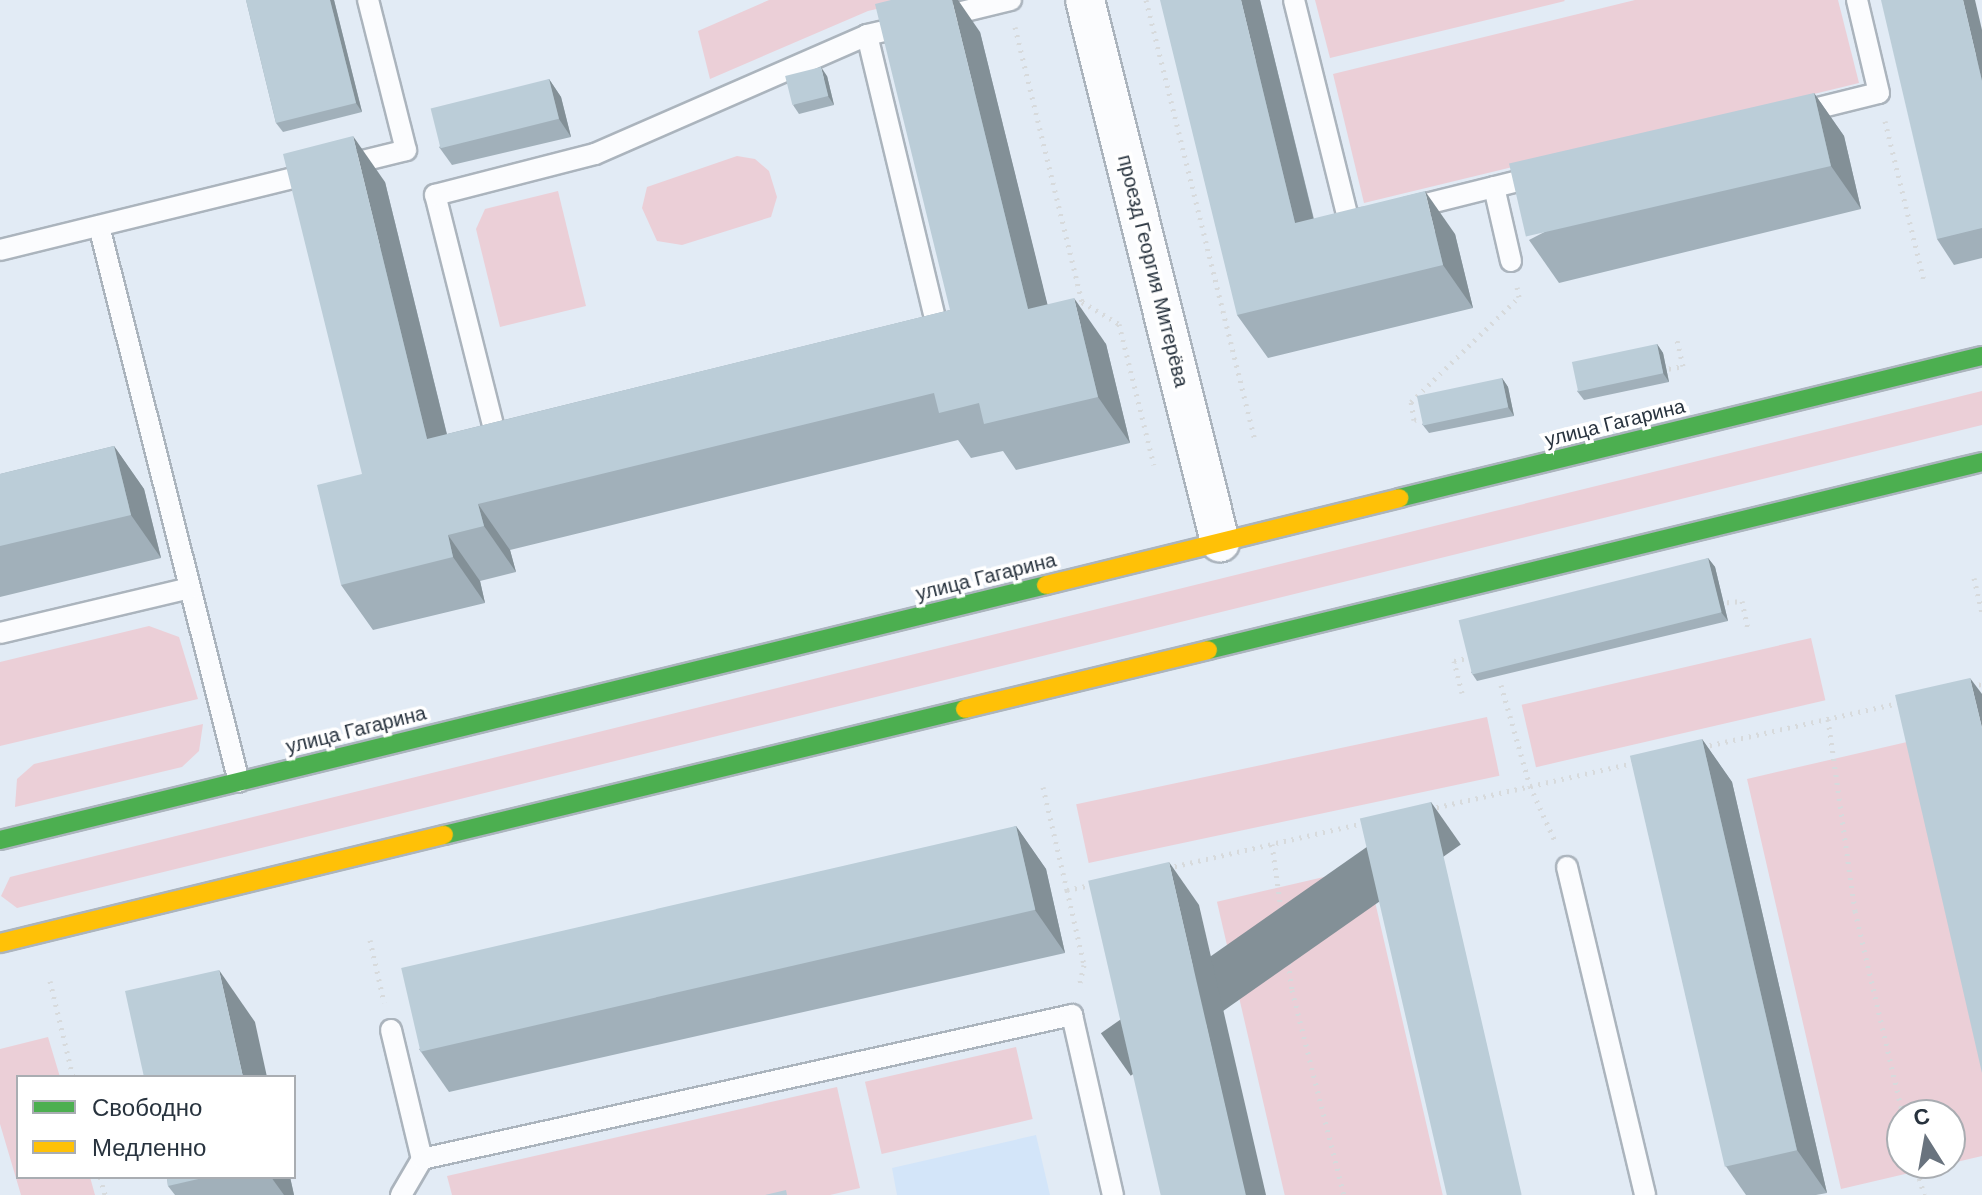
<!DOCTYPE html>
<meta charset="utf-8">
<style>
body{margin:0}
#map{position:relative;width:1982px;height:1195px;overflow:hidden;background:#e2ebf5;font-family:"DM Sans",sans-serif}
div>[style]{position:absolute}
.built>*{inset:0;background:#d3e5f9}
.green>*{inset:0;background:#ebcfd7;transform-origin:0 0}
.path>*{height:5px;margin-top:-2.5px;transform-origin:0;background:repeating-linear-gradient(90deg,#d7dadc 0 2px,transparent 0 8px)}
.roads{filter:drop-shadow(2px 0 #abb4bd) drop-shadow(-2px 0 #abb4bd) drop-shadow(0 2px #abb4bd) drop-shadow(0 -2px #abb4bd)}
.lane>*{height:20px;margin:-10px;padding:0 10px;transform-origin:10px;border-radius:10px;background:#fbfcfe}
.street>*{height:38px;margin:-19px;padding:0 19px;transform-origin:19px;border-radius:19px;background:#fbfcfe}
.fast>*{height:18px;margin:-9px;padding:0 9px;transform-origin:9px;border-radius:9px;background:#4caf50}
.slow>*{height:18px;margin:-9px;padding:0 9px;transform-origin:9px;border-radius:9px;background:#ffc107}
.wall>*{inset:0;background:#a1b0ba}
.shaded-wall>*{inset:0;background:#839097;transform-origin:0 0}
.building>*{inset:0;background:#bbcdd8;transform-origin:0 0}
span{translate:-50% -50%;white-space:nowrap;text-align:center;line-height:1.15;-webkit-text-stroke:7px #fff;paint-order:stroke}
.street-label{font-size:20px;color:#28333e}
.legend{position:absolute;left:16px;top:1075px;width:280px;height:104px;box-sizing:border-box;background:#fff;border:2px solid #a9adb2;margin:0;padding:10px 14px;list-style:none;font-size:24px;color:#28333e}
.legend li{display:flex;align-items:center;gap:16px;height:40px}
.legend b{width:40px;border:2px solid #a9adb2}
.north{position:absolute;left:1886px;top:1099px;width:80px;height:80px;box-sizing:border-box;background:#fff;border:2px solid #a9adb2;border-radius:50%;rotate:349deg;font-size:22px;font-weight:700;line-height:32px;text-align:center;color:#28333e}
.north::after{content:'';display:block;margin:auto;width:28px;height:36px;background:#69737e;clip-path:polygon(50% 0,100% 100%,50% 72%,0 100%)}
</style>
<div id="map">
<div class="built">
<i style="clip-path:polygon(1036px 1135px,1050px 1195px,897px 1195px,892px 1168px)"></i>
</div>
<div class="green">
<i style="clip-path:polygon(769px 0,915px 0,868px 11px,710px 79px,698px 31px)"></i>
<i style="clip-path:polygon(1315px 0,1564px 0,1565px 1px,1330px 58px)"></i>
<i style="clip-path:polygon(1635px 0,1838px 0,1859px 83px,1364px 203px,1333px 74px)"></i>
<i style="clip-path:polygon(737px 156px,755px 159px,769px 171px,777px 197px,771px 217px,682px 245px,657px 241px,642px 208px,647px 187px)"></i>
<i style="clip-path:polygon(558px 191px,586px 306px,500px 327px,476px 229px,485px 209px)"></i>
<i style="clip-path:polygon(1982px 391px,1982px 425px,17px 908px,1px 896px,10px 877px)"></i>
<i style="clip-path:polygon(149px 626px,179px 637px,198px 699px,0 746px,0 662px)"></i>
<i style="left:1811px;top:638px;width:64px;height:297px;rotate:77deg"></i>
<i style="left:1487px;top:717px;width:60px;height:420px;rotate:78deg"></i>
<i style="clip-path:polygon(203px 724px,199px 751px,182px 767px,15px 807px,17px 779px,34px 764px)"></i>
<i style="clip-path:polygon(evenodd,1907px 742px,1982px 1070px,1982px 1156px,1841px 1189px,1747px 779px,1907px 742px,1902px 1115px,1950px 1115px,1950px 1163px,1902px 1163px,1902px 1115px)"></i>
<i style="left:1367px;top:867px;width:337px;height:154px;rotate:77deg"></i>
<i style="clip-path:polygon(48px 1037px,60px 1077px,18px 1077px,18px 1177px,90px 1177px,95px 1195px,21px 1195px,0 1124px,0 1049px)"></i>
<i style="left:1016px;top:1047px;width:74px;height:155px;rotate:77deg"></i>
<i style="clip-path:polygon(837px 1087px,860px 1188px,830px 1195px,452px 1195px,447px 1176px)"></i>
</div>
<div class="path">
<i style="left:1146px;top:0;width:453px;rotate:76.1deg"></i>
<i style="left:1015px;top:27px;width:283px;rotate:76.3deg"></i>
<i style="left:1082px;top:302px;width:43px;rotate:30.7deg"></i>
<i style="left:1119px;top:324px;width:145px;rotate:76.1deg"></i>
<i style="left:1885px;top:121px;width:165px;rotate:76.3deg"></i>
<i style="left:1661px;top:370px;width:22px;rotate:-10deg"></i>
<i style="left:1683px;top:366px;width:28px;rotate:-103deg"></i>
<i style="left:1424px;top:418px;width:10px;rotate:169deg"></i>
<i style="left:1414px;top:420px;width:18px;rotate:-99deg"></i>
<i style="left:1411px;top:402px;width:151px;rotate:-44.2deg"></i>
<i style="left:1519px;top:297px;width:10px;rotate:-101deg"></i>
<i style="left:1974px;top:578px;width:36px;rotate:77deg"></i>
<i style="left:1719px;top:603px;width:23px;rotate:-5deg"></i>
<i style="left:1742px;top:601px;width:29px;rotate:78deg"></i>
<i style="left:1501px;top:685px;width:105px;rotate:74deg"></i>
<i style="left:1530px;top:786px;width:60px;rotate:65.6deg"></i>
<i style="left:1971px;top:686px;width:11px;rotate:-10deg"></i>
<i style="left:1462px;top:693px;width:33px;rotate:-104deg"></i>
<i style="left:1454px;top:661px;width:17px;rotate:-13deg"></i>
<i style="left:1828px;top:719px;width:194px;rotate:82deg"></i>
<i style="left:1855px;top:911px;width:210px;rotate:76.8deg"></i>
<i style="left:1702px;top:747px;width:206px;rotate:-12.6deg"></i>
<i style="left:1043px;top:787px;width:106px;rotate:76.9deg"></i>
<i style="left:1067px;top:890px;width:29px;rotate:-12deg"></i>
<i style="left:1429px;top:809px;width:213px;rotate:-12.7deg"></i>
<i style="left:1272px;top:844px;width:147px;rotate:82.2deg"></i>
<i style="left:1292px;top:990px;width:211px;rotate:75.8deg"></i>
<i style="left:1167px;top:868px;width:202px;rotate:-12.9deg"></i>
<i style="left:1067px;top:890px;width:77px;rotate:77.2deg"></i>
<i style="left:1084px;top:965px;width:23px;rotate:103deg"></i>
<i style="left:370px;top:940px;width:64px;rotate:77.3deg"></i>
<i style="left:50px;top:981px;width:99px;rotate:76.5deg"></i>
<i style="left:1915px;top:1163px;width:33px;rotate:74deg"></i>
<i style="left:100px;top:1177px;width:19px;rotate:74deg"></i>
</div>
<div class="roads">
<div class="lane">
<i style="left:1294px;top:0;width:230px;rotate:76.1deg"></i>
<i style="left:1349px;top:223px;width:15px;rotate:-16deg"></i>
<i style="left:941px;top:17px;width:72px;rotate:-13.7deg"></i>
<i style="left:867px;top:35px;width:303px;rotate:76.5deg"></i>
<i style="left:938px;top:330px;width:7px;rotate:164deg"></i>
<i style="left:1798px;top:113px;width:83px;rotate:-13.9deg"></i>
<i style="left:1879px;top:93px;width:96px;rotate:-103.3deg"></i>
<i style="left:1494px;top:187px;width:76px;rotate:77.1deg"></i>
<i style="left:1406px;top:209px;width:136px;rotate:-14deg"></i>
<i style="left:99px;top:226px;width:573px;rotate:75.87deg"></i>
<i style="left:0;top:250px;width:418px;rotate:-13.8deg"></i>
<i style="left:406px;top:150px;width:155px;rotate:-104.2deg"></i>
<i style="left:504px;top:440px;width:7px;rotate:172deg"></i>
<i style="left:497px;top:441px;width:254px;rotate:-104.1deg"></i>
<i style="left:435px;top:195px;width:165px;rotate:-14.4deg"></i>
<i style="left:595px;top:154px;width:297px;rotate:-23.6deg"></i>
<i style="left:867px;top:35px;width:40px;rotate:-13deg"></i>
<i style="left:0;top:633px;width:195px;rotate:-13.3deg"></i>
<i style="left:1567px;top:867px;width:337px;rotate:76.6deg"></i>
<i style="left:391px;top:1030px;width:133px;rotate:76.5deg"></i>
<i style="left:401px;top:1195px;width:42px;rotate:-59.7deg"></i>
<i style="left:422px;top:1159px;width:666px;rotate:-12.49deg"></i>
<i style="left:1072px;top:1015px;width:185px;rotate:77.2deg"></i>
</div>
<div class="street">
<i style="left:1085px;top:0;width:559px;rotate:76.01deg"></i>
</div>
<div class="fast">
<i style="left:1399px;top:498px;width:600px;rotate:-13.69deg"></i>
<i style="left:1208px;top:650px;width:797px;rotate:-13.65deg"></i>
<i style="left:444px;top:835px;width:536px;rotate:-13.6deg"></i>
<i style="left:0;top:840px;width:1077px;rotate:-13.7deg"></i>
</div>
<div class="slow">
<i style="left:1046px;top:585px;width:364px;rotate:-13.8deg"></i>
<i style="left:965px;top:709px;width:250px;rotate:-13.6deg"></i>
<i style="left:0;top:943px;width:457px;rotate:-13.7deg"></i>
</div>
</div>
<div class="wall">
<i style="clip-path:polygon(246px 0,334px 0,362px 112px,283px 132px,276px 123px)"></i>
<i style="clip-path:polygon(1260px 0,1314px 219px,1455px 234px,1473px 308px,1268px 358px,1237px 315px)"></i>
<i style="clip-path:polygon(1982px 30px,1982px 258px,1954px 265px,1937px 239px)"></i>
<i style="clip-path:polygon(980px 32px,1047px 304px,1106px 344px,1130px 443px,1016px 470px,1003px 451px,971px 458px,958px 440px,510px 550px,516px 572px,480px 581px,485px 603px,373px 630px,341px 585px,362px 474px,385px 182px,447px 434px,950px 310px)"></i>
<i style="clip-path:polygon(827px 76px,834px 105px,799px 114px,793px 105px)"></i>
<i style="clip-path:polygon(549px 79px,561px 97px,571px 137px,452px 165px,439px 147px)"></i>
<i style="clip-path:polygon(1814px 93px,1844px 136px,1861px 209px,1559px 283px,1529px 240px)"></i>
<i style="clip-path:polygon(1657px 344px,1663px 353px,1669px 382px,1584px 400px,1577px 391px)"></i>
<i style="clip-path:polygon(1502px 378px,1508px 387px,1514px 416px,1429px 433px,1422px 424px)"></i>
<i style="clip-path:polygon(114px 446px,144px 489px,161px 558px,0 597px,0 474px)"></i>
<i style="clip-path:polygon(1708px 558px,1715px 567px,1728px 621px,1477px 681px,1471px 672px)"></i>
<i style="clip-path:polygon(1702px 739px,1732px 782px,1827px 1193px,1816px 1195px,1746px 1195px,1725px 1165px)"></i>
<i style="clip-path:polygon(1016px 826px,1046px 869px,1065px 953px,449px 1092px,419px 1049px)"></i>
<i style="clip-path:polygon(167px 1177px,290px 1177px,294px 1195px,175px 1195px,168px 1186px)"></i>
</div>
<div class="shaded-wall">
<i style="clip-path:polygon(330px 0,334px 0,362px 112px,356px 103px)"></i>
<i style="clip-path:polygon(952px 0,958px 0,980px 32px,1060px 355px,1028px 309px)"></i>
<i style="clip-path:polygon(1241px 0,1260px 0,1325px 266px,1295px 223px)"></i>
<i style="clip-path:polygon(1963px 0,1975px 0,1982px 30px,1982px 81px)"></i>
<i style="clip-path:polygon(821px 67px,827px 76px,834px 105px,828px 96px)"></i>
<i style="clip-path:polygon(549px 79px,561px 97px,571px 137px,559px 119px)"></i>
<i style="clip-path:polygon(1814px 93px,1844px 136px,1861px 209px,1831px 166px)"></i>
<i style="clip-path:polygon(353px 136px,385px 182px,459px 484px,427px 439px)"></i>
<i style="clip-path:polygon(1425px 191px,1455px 234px,1473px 308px,1443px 265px)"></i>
<i style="clip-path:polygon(1074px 298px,1106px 344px,1130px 443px,1098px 397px)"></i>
<i style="clip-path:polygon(1657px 344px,1663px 353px,1669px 382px,1663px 373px)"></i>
<i style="clip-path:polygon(1502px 378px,1508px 387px,1514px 416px,1508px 407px)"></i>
<i style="clip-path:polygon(114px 446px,144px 489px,161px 558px,131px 515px)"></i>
<i style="clip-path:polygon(478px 504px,510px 550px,516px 572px,484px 526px)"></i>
<i style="clip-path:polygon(448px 535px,480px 581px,485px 603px,453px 557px)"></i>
<i style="clip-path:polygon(1708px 558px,1715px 567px,1728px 621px,1721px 612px)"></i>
<i style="clip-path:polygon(1970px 678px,1982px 694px,1982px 728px)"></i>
<i style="clip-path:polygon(1702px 739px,1732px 782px,1827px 1193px,1797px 1150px)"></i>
<i style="left:1431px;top:802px;width:52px;height:403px;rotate:55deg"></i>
<i style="clip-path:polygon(1016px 826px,1046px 869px,1065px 953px,1035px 910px)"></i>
<i style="clip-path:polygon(1169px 862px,1199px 905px,1266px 1195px,1245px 1195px)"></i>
<i style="clip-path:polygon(219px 970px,255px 1022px,267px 1077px,243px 1077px)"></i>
<i style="clip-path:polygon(271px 1177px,290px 1177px,294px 1195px,284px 1195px)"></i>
</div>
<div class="building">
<i style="clip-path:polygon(246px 0,330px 0,356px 103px,276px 123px)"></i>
<i style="clip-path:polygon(891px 0,952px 0,1028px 309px,1074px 298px,1098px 397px,984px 424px,979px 403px,939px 413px,934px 393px,478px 504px,484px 526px,448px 535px,453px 557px,341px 585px,317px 485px,362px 474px,283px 154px,353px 136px,427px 439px,950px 310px,875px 4px)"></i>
<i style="clip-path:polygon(1160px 0,1241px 0,1295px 223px,1425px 191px,1443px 265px,1237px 315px)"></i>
<i style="clip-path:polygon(1881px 0,1963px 0,1982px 81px,1982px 228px,1937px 239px)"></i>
<i style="left:821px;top:67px;width:30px;height:37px;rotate:76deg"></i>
<i style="left:549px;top:79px;width:41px;height:122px;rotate:76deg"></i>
<i style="left:1814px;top:93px;width:75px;height:313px;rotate:77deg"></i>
<i style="left:1657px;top:344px;width:30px;height:87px;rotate:78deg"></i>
<i style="left:1502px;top:378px;width:30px;height:87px;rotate:78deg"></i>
<i style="clip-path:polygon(114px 446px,131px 515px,0 546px,0 474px)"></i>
<i style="left:1708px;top:558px;width:56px;height:257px;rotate:76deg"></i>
<i style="clip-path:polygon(1970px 678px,1982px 728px,1982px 1073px,1895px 695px)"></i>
<i style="left:1702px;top:739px;width:422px;height:74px;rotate:77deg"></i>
<i style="left:1431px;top:802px;width:403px;height:73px;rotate:77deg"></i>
<i style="left:1016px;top:826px;width:86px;height:631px;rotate:77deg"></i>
<i style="left:1169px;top:862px;width:342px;height:83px;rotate:77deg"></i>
<i style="clip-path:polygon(219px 970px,243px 1077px,144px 1077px,125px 991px)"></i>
<i style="clip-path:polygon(167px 1177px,207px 1177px,168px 1186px)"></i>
<i style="clip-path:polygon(786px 1190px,787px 1195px,765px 1195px)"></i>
</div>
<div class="street-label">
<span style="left:1153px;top:271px;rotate:76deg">проезд Георгия Митерёва</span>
<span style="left:1615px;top:423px;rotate:-14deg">улица Гагарина</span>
<span style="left:986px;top:577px;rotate:-14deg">улица Гагарина</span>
<span style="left:356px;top:730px;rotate:-14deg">улица Гагарина</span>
</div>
<ul class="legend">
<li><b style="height:10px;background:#4caf50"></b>Свободно</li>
<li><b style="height:10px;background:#ffc107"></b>Медленно</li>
</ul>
<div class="north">С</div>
</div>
